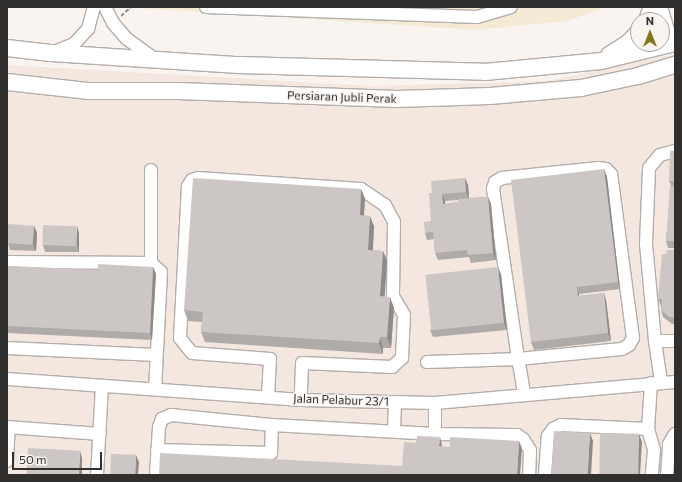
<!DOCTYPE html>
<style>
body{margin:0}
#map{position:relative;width:682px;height:482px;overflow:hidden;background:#f9f4f0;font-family:Commissioner,sans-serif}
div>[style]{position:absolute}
.commercial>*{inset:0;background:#f4ead5}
.built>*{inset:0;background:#f4e7df}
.path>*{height:2px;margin-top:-1px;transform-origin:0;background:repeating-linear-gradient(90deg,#918e8c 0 4px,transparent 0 6px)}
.roads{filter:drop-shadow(1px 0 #b4aeab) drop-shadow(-1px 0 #b4aeab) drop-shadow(0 1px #b4aeab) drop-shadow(0 -1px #b4aeab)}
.minor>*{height:12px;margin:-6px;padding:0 6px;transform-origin:6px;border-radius:6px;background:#fff}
.major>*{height:16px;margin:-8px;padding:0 8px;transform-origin:8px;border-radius:8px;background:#fff}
.wall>*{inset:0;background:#afaba9}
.shaded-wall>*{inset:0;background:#8f8b89}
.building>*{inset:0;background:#ccc7c4;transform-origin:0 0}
span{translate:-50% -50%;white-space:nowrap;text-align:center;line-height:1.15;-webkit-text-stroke:3px #f9f4f0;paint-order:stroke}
.street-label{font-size:12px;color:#32302f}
.frame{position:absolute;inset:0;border:8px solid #32302f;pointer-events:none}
.north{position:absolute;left:630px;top:12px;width:40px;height:40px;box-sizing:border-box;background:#f9f4f0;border:1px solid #a9a6a3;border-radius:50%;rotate:0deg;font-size:11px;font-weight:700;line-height:16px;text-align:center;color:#32302f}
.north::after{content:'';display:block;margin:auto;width:14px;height:18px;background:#82771b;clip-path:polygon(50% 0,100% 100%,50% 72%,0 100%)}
.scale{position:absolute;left:12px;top:452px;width:90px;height:18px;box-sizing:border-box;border:2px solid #32302f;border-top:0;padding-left:5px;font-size:12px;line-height:14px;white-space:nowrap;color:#32302f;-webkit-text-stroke:3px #f9f4f0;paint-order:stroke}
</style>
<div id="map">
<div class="commercial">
<i style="clip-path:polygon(124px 7px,607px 7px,567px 21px,476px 30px)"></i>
</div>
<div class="built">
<i style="clip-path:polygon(675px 54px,675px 475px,7px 475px,7px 65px,372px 86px,547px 81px)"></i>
</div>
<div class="path">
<i style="left:121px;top:16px;width:13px;rotate:-42deg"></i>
</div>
<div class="roads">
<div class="minor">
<i style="left:105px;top:7px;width:18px;rotate:63deg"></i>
<i style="left:113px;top:23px;width:21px;rotate:49deg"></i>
<i style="left:127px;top:39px;width:36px;rotate:36deg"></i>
<i style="left:206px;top:7px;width:271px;rotate:2.1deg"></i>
<i style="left:477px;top:17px;width:35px;rotate:-16deg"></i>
<i style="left:661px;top:7px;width:39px;rotate:73deg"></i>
<i style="left:54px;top:52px;width:22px;rotate:-22deg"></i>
<i style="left:74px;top:44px;width:21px;rotate:-47deg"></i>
<i style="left:88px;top:29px;width:23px;rotate:-75deg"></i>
<i style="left:151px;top:170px;width:93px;rotate:90deg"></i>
<i style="left:7px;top:262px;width:144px;rotate:0.4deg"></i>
<i style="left:151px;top:263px;width:13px;rotate:42deg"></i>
<i style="left:161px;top:272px;width:117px;rotate:92.9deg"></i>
<i style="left:655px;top:341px;width:20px"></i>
<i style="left:7px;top:348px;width:149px;rotate:2.7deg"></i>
<i style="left:427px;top:362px;width:91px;rotate:-1.9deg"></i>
<i style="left:518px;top:359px;width:104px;rotate:-5.5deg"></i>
<i style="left:622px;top:349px;width:8px;rotate:-30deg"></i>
<i style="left:629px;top:345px;width:8px;rotate:-60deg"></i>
<i style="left:633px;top:338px;width:165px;rotate:-97.6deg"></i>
<i style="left:611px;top:174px;width:7px;rotate:-135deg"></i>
<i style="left:606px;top:169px;width:8px;rotate:-173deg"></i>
<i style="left:598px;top:168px;width:97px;rotate:174.1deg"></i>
<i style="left:502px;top:178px;width:8px;rotate:150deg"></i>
<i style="left:495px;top:182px;width:7px;rotate:106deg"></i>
<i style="left:493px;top:189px;width:172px;rotate:81.6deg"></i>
<i style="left:518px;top:359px;width:16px;rotate:79deg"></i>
<i style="left:521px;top:375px;width:20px;rotate:81deg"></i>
<i style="left:7px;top:379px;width:295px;rotate:4.1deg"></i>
<i style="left:301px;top:400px;width:134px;rotate:1.3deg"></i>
<i style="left:435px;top:403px;width:241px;rotate:-5deg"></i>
<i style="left:661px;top:382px;width:41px;rotate:-98.3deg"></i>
<i style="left:655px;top:341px;width:97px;rotate:-95.3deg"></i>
<i style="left:646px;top:244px;width:76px;rotate:-87.7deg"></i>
<i style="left:649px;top:168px;width:17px;rotate:-50deg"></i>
<i style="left:660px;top:155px;width:16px;rotate:-15deg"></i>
<i style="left:651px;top:383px;width:46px;rotate:93.7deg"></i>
<i style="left:648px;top:429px;width:22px;rotate:74deg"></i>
<i style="left:654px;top:450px;width:25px;rotate:95deg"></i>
<i style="left:268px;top:397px;width:38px;rotate:-87deg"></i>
<i style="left:270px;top:359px;width:78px;rotate:-175.6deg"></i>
<i style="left:192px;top:353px;width:19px;rotate:-129deg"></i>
<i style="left:180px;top:338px;width:152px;rotate:-87deg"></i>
<i style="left:188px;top:186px;width:7px;rotate:-56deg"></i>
<i style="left:192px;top:180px;width:6px;rotate:-18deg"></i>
<i style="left:198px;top:178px;width:163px;rotate:3.9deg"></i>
<i style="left:361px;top:189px;width:29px;rotate:34deg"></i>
<i style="left:385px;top:205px;width:19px;rotate:62deg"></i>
<i style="left:394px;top:222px;width:74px;rotate:90.8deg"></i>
<i style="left:393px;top:296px;width:22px;rotate:60deg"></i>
<i style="left:404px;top:315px;width:43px;rotate:92.7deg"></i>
<i style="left:402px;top:358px;width:13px;rotate:138deg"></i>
<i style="left:392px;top:367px;width:90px;rotate:-177.5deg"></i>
<i style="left:302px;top:363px;width:37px;rotate:92deg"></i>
<i style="left:7px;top:427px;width:93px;rotate:4.3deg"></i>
<i style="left:394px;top:431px;width:29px;rotate:-88deg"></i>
<i style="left:435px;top:434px;width:82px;rotate:0.7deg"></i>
<i style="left:517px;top:435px;width:7px;rotate:34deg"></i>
<i style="left:523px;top:439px;width:13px;rotate:58deg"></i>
<i style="left:530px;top:450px;width:25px;rotate:92deg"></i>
<i style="left:157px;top:450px;width:114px;rotate:1.5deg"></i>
<i style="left:271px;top:453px;width:28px;rotate:-88deg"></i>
<i style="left:7px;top:461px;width:34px;rotate:-87deg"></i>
<i style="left:97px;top:475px;width:89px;rotate:-86.8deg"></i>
<i style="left:156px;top:475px;width:48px;rotate:-86.4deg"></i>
<i style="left:159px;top:427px;width:9px;rotate:-69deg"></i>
<i style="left:162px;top:419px;width:10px;rotate:-24deg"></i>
<i style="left:171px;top:415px;width:101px;rotate:5.7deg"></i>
<i style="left:272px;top:425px;width:163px;rotate:3.2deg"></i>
<i style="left:435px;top:434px;width:31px;rotate:-90deg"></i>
<i style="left:545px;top:475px;width:39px;rotate:-86deg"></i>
<i style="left:548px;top:436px;width:9px;rotate:-54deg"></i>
<i style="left:553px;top:429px;width:9px;rotate:-27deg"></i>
<i style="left:561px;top:425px;width:87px;rotate:2.6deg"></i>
<i style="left:667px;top:475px;width:31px;rotate:-86deg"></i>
<i style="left:669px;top:444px;width:12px;rotate:-59deg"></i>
</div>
<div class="major">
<i style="left:647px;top:20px;width:14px;rotate:-69deg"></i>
<i style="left:7px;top:48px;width:44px;rotate:6.5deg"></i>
<i style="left:51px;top:53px;width:188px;rotate:3.7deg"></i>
<i style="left:239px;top:65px;width:246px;rotate:1.6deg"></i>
<i style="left:485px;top:72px;width:117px;rotate:-5.4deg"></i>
<i style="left:601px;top:61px;width:76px;rotate:-13.7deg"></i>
<i style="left:609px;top:55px;width:22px;rotate:-32deg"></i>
<i style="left:628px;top:43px;width:14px;rotate:-45deg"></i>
<i style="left:7px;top:82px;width:81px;rotate:6.3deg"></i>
<i style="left:88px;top:91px;width:90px"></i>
<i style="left:178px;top:91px;width:219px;rotate:2.1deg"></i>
<i style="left:397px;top:99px;width:93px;rotate:-1.8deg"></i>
<i style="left:490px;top:96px;width:91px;rotate:-5deg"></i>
<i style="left:581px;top:88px;width:58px;rotate:-11.9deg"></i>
<i style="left:638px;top:76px;width:39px;rotate:-17deg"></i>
</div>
</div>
<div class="wall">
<i style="clip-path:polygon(675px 151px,675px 248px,668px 248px,666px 241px,671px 186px,669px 181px)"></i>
<i style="clip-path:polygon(604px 169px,607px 177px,620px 289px,579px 294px,579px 296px,604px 293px,606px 300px,611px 341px,534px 350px,531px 342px)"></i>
<i style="clip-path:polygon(evenodd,465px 178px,468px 185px,469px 198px,488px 197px,491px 204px,496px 260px,471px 263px,469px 257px,438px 260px,435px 253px,434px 239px,427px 240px,425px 233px,431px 221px,432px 193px,465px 178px,458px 200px,459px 202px,445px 204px,445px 201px,458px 200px)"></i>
<i style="clip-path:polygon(361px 189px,365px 199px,364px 215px,374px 226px,373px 250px,383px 251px,387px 261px,384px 297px,394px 308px,391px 348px,383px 348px,383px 354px,205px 342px,201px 332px,202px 322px,188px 321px,184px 310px)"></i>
<i style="clip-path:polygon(34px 226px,37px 233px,36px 251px,10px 250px,8px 243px)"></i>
<i style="clip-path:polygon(79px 233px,79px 252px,45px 252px,43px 245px)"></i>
<i style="clip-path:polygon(675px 250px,675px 324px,672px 324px,663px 317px,661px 310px,661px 306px,658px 299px,666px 254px)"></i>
<i style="clip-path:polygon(7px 266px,98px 270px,153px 267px,156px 274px,152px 340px,7px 333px)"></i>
<i style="clip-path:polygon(501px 274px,507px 330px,433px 337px,430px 330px)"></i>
</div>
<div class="shaded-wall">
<i style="clip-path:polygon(604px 169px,607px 177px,620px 289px,618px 282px)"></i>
<i style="clip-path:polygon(465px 178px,468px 185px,469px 199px,466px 192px)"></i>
<i style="clip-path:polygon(361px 189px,365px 199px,363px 226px,360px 215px)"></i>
<i style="clip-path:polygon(442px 194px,445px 201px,446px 211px,443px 204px)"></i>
<i style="clip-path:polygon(488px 197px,491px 204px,496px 260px,493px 253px)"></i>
<i style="clip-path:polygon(370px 216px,374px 226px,372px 260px,368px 250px)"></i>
<i style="clip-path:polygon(34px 226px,37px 233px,36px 251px,33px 244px)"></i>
<i style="clip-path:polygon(77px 226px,79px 233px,79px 252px,77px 245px)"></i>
<i style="clip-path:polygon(383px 251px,387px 261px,384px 307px,380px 296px)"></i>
<i style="clip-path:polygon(153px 267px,156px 274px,152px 340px,150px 333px)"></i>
<i style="clip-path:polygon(498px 267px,501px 274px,507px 330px,504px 323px)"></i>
<i style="clip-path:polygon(577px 287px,579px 294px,580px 304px,578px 296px)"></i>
<i style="clip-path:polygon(604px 293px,606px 300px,611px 341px,608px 333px)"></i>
<i style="clip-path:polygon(390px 297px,394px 308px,391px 348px,387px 337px)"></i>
<i style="clip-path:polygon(380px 337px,383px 348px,383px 354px,379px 343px)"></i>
<i style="clip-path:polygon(590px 433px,593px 441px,591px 475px,587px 475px)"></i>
<i style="clip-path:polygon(639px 434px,642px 442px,640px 475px,637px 475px)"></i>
<i style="clip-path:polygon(440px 437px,442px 445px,442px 453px,439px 446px)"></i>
<i style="clip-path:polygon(519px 441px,522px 448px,520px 475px,517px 475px)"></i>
<i style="clip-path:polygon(80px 451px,82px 458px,82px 475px,79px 475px)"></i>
<i style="clip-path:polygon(136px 455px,139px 462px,138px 475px,135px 475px)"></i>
</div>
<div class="building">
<i style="clip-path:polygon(670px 151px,675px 151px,675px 181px,669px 181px)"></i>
<i style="clip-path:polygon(604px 169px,618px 282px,577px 287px,578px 296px,604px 293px,608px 333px,531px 342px,511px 180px)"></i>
<i style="clip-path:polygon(193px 178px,361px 189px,360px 215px,370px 216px,368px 250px,383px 251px,380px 296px,390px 297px,387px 337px,380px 337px,379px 343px,201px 332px,203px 312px,184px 310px)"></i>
<i style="clip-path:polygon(465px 178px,466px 192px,442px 194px,443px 204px,459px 202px,458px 199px,488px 197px,493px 253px,468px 255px,467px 250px,435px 253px,433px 232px,425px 233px,424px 222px,431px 221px,429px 193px,432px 193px,431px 181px)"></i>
<i style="clip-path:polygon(670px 186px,675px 186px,675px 241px,666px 241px)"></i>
<i style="left:8px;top:224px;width:26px;height:19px;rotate:4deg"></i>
<i style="left:43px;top:225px;width:34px;height:20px;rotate:2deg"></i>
<i style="clip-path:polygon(667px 250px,675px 250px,675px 317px,669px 317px,661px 310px,662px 299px,658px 299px,662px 254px,666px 254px)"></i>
<i style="clip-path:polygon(98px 264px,153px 267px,150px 333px,7px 326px,7px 266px,98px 270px)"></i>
<i style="left:498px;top:267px;width:56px;height:73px;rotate:84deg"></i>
<i style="left:554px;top:431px;width:36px;height:44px;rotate:3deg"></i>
<i style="left:600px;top:433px;width:39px;height:42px;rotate:1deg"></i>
<i style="clip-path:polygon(417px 436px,440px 437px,439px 446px,450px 447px,450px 437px,519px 441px,517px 475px,159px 475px,160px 453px,402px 466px,404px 442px,416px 443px)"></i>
<i style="left:28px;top:448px;width:52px;height:27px;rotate:3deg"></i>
<i style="left:111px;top:454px;width:25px;height:21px;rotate:2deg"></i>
<i style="clip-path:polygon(675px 455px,675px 475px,674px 475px)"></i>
</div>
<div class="street-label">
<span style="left:342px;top:97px;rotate:2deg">Persiaran Jubli Perak</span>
<span style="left:341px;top:400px;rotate:2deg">Jalan Pelabur 23/1</span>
</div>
<div class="frame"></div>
<div class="north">N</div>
<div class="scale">50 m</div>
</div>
